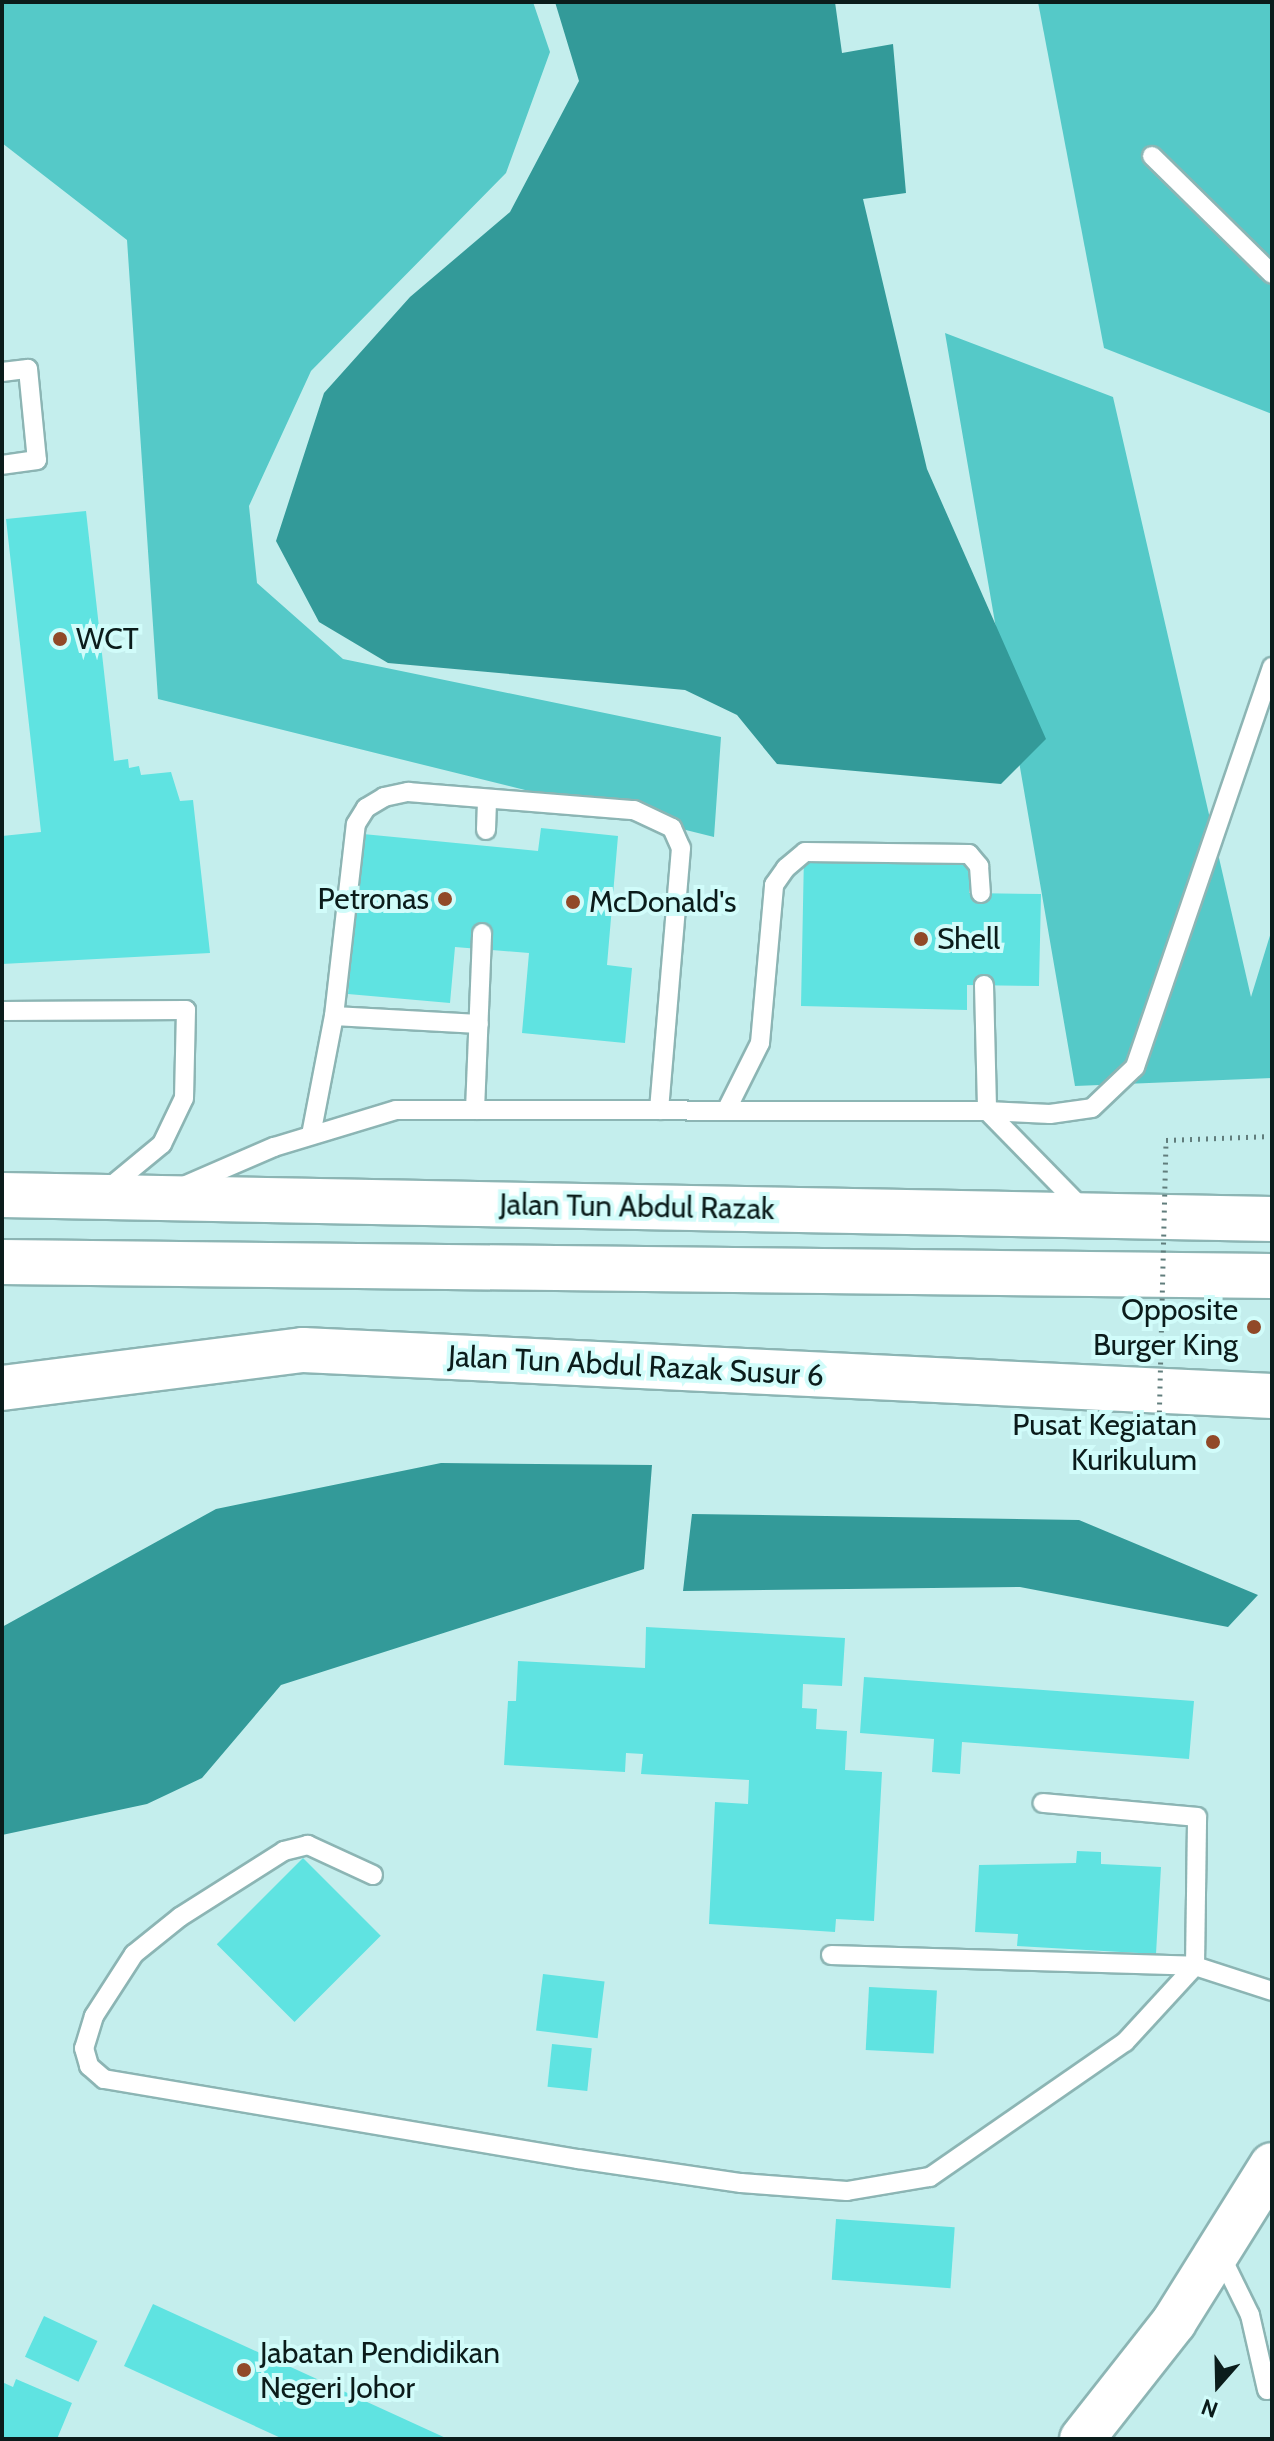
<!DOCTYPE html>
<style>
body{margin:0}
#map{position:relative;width:1274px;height:2441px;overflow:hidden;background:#c4eeed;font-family:Cabin,sans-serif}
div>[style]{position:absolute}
.green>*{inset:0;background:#55c9c8}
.water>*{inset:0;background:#339a99}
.building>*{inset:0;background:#5fe3e1;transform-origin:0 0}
.path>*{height:5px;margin-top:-2.5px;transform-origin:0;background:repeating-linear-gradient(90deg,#617d7c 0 2px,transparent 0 8px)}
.roads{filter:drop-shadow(2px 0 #8cb5b4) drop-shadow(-2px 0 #8cb5b4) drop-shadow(0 2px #8cb5b4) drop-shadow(0 -2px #8cb5b4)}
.lane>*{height:18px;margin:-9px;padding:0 9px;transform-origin:9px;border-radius:9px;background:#fff}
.secondary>*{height:44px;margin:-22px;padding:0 22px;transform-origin:22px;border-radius:22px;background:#fff}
.highway>*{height:44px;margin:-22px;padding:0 22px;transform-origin:22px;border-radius:22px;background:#fff}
.path-bridge>*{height:5px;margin-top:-2.5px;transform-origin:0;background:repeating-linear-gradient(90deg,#617d7c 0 2px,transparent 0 8px)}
.dots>*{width:22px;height:22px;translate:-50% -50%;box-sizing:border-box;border:4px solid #d1fcfa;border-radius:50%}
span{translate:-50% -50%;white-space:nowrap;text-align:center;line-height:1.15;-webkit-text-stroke:8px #d1fcfa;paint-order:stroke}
.poi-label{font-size:30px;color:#0b1c1b}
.left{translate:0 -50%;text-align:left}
.right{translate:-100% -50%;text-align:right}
.street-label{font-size:30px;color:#0b1c1b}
.frame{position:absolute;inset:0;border:4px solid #0b1c1b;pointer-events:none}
.north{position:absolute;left:1178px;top:2345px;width:80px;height:80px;-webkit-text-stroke:6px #d1fcfa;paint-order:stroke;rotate:200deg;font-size:22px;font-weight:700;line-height:32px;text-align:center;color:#0b1c1b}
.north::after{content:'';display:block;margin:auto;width:28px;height:36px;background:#0b1c1b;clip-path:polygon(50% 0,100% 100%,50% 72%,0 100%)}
</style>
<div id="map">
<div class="green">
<i style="clip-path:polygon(2px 2px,533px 2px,550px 52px,506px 173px,311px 371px,249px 506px,257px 583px,343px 659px,721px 737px,714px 837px,158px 699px,127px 240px,2px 143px)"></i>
<i style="clip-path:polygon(1038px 2px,1272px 2px,1272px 414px,1104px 348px)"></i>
<i style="clip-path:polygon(945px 333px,1113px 397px,1251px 997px,1272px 929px,1272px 1078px,1075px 1086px)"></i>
</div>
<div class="water">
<i style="clip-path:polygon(555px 2px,835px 2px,842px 53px,893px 44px,906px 193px,863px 199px,927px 469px,1046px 739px,1001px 784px,777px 764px,737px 715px,685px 690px,388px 663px,319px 622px,276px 541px,324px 393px,410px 297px,510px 212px,579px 81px)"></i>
<i style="clip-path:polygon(441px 1463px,652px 1465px,644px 1569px,281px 1685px,202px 1778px,147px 1804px,2px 1835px,2px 1627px,216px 1509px)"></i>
<i style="clip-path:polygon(692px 1514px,1079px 1520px,1258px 1595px,1228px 1627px,1020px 1587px,683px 1591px)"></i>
</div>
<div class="building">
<i style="clip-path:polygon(86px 511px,114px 761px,128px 759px,129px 768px,139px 766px,141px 775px,171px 772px,180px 801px,193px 800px,210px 953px,2px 964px,2px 836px,41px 832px,6px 519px)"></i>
<i style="clip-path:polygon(541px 828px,618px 836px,607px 965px,632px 968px,625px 1043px,522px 1033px,529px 953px,455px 947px,450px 1003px,348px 994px,363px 834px,538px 851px)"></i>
<i style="clip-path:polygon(804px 854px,970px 858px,969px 893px,1041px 894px,1039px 986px,967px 985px,967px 1010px,801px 1006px)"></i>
<i style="clip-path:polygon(646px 1627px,845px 1638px,842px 1686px,803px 1684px,802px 1708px,817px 1709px,816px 1729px,847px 1731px,845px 1770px,882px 1772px,874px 1921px,836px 1919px,835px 1932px,709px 1924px,715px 1802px,748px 1804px,749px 1780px,641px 1774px,643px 1754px,626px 1753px,625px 1772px,504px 1765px,508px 1701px,516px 1701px,518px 1661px,645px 1668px)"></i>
<i style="clip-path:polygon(864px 1677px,1194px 1701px,1189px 1759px,962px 1742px,960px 1774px,932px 1772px,934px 1739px,860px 1733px)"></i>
<i style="clip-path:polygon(1077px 1851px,1101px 1852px,1101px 1864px,1161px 1867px,1156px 1954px,1017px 1946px,1018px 1934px,975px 1932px,979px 1865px,1076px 1863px)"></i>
<i style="left:303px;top:1858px;width:110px;height:122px;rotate:45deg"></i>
<i style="left:543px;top:1974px;width:62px;height:57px;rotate:7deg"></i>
<i style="left:869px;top:1987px;width:68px;height:63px;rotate:3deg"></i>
<i style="left:552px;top:2044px;width:40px;height:43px;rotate:6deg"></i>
<i style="left:836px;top:2219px;width:119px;height:61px;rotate:4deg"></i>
<i style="clip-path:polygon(153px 2304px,448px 2439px,283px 2439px,124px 2366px)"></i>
<i style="left:44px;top:2316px;width:59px;height:45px;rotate:25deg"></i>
<i style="clip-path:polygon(16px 2379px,72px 2403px,57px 2439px,2px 2439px,2px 2382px,13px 2387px)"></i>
</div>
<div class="path">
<i style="left:1166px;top:1140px;width:106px;rotate:-2.2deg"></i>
</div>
<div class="roads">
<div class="lane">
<i style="left:1152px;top:156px;width:168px;rotate:44.5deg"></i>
<i style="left:2px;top:372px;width:26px;rotate:-7deg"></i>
<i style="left:28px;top:369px;width:91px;rotate:84.4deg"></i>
<i style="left:37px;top:460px;width:35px;rotate:172deg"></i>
<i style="left:486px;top:830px;width:30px;rotate:-88deg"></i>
<i style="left:984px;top:985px;width:126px;rotate:88.6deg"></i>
<i style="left:987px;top:1111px;width:63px;rotate:2.7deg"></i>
<i style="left:1050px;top:1114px;width:42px;rotate:-8.1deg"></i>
<i style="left:1092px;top:1108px;width:59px;rotate:-43.6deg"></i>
<i style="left:1135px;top:1067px;width:423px;rotate:-71.1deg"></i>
<i style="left:2px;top:1011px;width:184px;rotate:-0.3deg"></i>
<i style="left:186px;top:1010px;width:88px;rotate:91.3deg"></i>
<i style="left:184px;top:1098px;width:51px;rotate:115.6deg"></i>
<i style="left:162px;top:1144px;width:74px;rotate:140.5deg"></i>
<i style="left:334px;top:1016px;width:145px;rotate:3.2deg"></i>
<i style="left:475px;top:1110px;width:177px;rotate:-87.7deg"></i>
<i style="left:726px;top:1111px;width:76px;rotate:-63.4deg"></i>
<i style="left:760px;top:1043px;width:159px;rotate:-84.9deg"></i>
<i style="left:774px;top:885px;width:21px;rotate:-55deg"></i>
<i style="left:786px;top:868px;width:25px;rotate:-40deg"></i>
<i style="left:805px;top:852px;width:164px;rotate:0.7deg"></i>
<i style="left:969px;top:854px;width:16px;rotate:50deg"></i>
<i style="left:979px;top:866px;width:27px;rotate:86deg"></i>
<i style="left:311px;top:1135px;width:121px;rotate:-79.1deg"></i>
<i style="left:334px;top:1016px;width:193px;rotate:-83.5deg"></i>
<i style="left:356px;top:824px;width:19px;rotate:-58deg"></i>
<i style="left:366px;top:808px;width:21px;rotate:-31deg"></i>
<i style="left:384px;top:797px;width:25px;rotate:-12deg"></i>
<i style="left:408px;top:792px;width:227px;rotate:4.6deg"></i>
<i style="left:634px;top:810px;width:42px;rotate:25.3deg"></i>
<i style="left:672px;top:828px;width:22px;rotate:66deg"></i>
<i style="left:681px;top:848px;width:263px;rotate:94.8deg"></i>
<i style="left:186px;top:1185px;width:96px;rotate:-23.4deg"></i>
<i style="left:274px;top:1147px;width:127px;rotate:-16.9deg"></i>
<i style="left:396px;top:1110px;width:591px;rotate:0.1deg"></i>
<i style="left:987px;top:1111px;width:139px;rotate:45.6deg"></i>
<i style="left:373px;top:1875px;width:72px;rotate:-155.2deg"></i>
<i style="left:308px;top:1845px;width:25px;rotate:166deg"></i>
<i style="left:284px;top:1851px;width:123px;rotate:147.6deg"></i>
<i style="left:180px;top:1917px;width:59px;rotate:141.2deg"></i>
<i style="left:134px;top:1954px;width:74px;rotate:122.8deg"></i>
<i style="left:94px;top:2016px;width:34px;rotate:107deg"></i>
<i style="left:84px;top:2048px;width:19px;rotate:74deg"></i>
<i style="left:89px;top:2066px;width:20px;rotate:41deg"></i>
<i style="left:104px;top:2079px;width:481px;rotate:9.6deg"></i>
<i style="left:578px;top:2159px;width:165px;rotate:8.4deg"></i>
<i style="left:741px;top:2183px;width:106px;rotate:4.3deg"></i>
<i style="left:847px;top:2191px;width:84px;rotate:-9.6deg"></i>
<i style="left:930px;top:2177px;width:237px;rotate:-34.7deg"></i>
<i style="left:1125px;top:2042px;width:103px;rotate:-47.4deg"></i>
<i style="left:1195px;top:1966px;width:149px;rotate:-89.2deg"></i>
<i style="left:1197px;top:1817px;width:155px;rotate:-174.8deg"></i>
<i style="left:831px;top:1955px;width:364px;rotate:1.7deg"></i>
<i style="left:1195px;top:1966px;width:81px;rotate:18deg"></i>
<i style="left:1220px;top:2254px;width:68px;rotate:63.8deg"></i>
<i style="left:1250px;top:2315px;width:77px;rotate:77.2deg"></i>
</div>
<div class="secondary">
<i style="left:2px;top:1388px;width:303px;rotate:-7.2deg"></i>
<i style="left:303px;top:1350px;width:970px;rotate:2.72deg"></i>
<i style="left:1082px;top:2439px;width:149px;rotate:-51.8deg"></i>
<i style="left:1174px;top:2322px;width:185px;rotate:-58deg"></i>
</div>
<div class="highway">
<i style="left:2px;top:1195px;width:1270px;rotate:1.08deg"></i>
<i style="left:2px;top:1262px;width:1270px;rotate:0.63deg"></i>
</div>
</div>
<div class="path-bridge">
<i style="left:1159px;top:1428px;width:288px;rotate:-88.6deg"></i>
</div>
<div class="dots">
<i style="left:60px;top:639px;background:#914928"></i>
<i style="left:445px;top:899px;background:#914928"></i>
<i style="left:573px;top:902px;background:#914928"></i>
<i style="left:921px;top:939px;background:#914928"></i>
<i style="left:1254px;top:1327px;background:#914928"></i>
<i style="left:1213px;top:1442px;background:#914928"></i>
<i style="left:244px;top:2370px;background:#914928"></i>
</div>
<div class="poi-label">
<span class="left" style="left:76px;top:639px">WCT</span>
<span class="right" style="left:429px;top:899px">Petronas</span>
<span class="left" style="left:589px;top:902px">McDonald's</span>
<span class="left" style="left:937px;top:939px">Shell</span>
<span class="right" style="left:1238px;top:1327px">Opposite<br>Burger King</span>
<span class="right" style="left:1197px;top:1442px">Pusat Kegiatan<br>Kurikulum</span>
<span class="left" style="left:260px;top:2370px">Jabatan Pendidikan<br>Negeri Johor</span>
</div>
<div class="street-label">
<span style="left:637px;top:1207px;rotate:1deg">Jalan Tun Abdul Razak</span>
<span style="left:636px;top:1366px;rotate:3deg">Jalan Tun Abdul Razak Susur 6</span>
</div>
<div class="frame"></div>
<div class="north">N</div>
</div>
